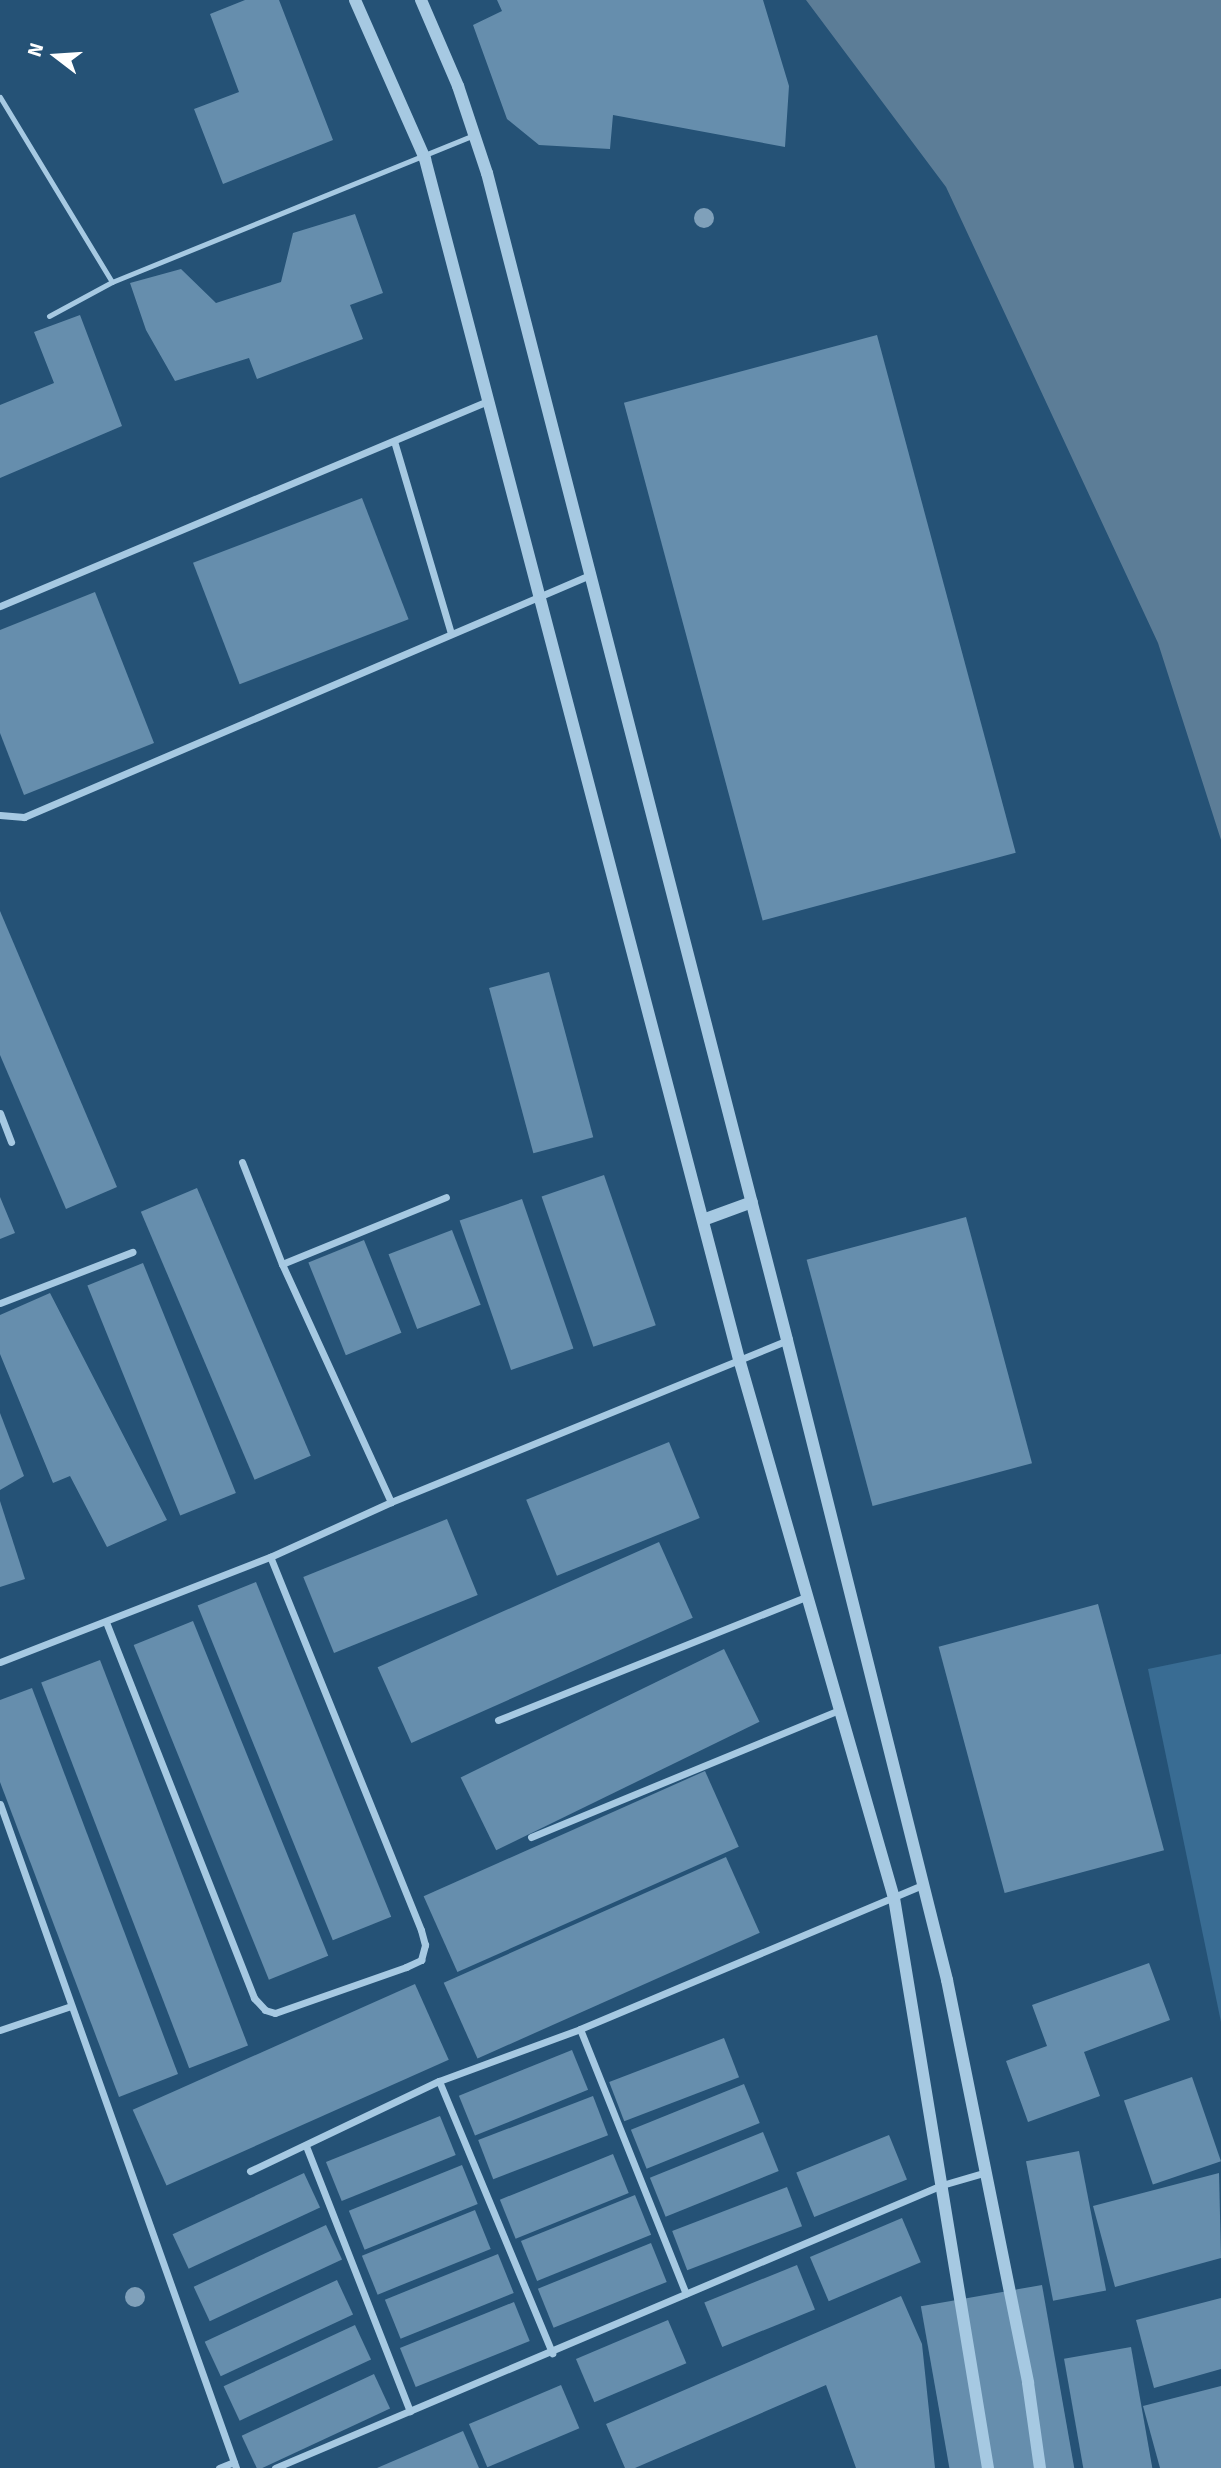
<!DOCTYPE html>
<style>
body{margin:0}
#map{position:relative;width:1221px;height:2468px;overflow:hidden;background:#255276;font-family:Signika,sans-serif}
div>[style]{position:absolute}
.green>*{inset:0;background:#396c93}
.water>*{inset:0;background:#5c7d97}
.building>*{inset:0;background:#668ead;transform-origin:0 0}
.service>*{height:5px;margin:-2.5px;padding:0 2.5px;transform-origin:2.5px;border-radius:2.5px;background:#a6c9e2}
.minor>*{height:7px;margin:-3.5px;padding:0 3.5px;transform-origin:3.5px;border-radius:3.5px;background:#a6c9e2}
.tertiary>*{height:12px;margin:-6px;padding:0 6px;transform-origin:6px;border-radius:6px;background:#a6c9e2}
.trees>*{width:20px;height:20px;margin:-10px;border-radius:50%;background:#7fa0ba}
span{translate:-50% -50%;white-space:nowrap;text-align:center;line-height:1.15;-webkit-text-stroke:7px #255276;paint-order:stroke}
.north{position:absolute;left:21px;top:21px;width:70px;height:70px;-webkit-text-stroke:5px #255276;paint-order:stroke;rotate:287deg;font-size:19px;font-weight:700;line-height:28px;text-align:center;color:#fff}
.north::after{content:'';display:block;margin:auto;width:24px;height:32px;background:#fff;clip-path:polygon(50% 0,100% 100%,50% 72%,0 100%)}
</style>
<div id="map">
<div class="green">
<i style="clip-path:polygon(1221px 1654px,1221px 2022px,1148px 1669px)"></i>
</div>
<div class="water">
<i style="clip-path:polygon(806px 0,1221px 0,1221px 840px,1158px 643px,946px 187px)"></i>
</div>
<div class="building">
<i style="clip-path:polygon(245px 0,279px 0,333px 140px,223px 184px,194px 109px,239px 92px,210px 14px)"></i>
<i style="clip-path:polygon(497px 0,763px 0,789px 86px,785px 147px,613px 115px,610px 149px,539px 145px,507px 119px,473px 25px,502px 11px)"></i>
<i style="clip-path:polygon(355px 214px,383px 293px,350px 305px,363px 339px,257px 379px,249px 358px,175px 381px,146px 330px,130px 283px,181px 269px,216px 303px,281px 282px,293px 233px)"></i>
<i style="clip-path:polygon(80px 315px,122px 426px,0 478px,0 405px,54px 383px,34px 332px)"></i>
<i style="left:877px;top:335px;width:536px;height:262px;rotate:75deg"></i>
<i style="left:362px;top:498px;width:130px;height:181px;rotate:69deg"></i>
<i style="clip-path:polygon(95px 592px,154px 743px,24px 795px,0 733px,0 630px)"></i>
<i style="clip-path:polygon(0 911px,117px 1187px,66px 1209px,0 1055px)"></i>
<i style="left:549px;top:972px;width:171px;height:62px;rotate:75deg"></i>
<i style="left:604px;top:1175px;width:159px;height:66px;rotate:71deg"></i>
<i style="left:197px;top:1188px;width:291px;height:61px;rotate:67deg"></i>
<i style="clip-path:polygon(0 1197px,15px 1233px,0 1239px)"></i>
<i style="left:522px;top:1199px;width:158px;height:66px;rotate:71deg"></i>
<i style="left:966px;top:1217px;width:255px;height:165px;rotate:75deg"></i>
<i style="left:452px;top:1230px;width:80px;height:68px;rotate:69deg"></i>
<i style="left:364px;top:1240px;width:100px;height:60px;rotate:68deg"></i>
<i style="left:143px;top:1263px;width:248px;height:60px;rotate:68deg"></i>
<i style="clip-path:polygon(50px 1293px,167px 1520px,107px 1547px,70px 1476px,53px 1483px,0 1354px,0 1315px)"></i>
<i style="clip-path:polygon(0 1413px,24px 1476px,0 1490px)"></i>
<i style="left:669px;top:1442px;width:82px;height:154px;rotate:68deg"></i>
<i style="clip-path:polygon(0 1501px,25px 1579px,0 1587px)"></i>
<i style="left:447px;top:1519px;width:82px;height:155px;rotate:68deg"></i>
<i style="left:659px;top:1542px;width:83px;height:308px;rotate:66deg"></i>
<i style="left:256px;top:1582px;width:361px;height:63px;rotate:68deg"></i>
<i style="left:1098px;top:1604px;width:255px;height:165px;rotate:75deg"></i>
<i style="left:193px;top:1621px;width:361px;height:64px;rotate:68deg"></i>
<i style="left:724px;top:1649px;width:81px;height:293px;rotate:64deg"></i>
<i style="left:100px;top:1660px;width:413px;height:63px;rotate:69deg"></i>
<i style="clip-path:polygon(32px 1688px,178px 2074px,119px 2097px,0 1782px,0 1700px)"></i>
<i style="left:705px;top:1771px;width:83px;height:308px;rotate:66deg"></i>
<i style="left:726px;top:1857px;width:83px;height:309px;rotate:66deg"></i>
<i style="clip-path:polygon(1149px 1963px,1170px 2020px,1084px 2052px,1100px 2096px,1028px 2122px,1006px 2061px,1047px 2046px,1032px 2005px)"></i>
<i style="left:415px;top:1984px;width:83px;height:309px;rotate:66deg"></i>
<i style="left:724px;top:2038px;width:42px;height:123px;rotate:69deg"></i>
<i style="left:572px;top:2050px;width:43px;height:122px;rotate:68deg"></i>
<i style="left:1192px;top:2077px;width:89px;height:72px;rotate:71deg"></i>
<i style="left:744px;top:2084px;width:42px;height:122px;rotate:68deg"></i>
<i style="left:593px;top:2096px;width:42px;height:123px;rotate:69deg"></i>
<i style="left:440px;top:2116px;width:42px;height:123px;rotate:68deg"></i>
<i style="left:763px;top:2132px;width:42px;height:122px;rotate:68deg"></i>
<i style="left:889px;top:2135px;width:48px;height:100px;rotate:68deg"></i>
<i style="left:1079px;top:2151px;width:142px;height:54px;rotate:79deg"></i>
<i style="left:613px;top:2154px;width:42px;height:122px;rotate:68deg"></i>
<i style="left:462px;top:2165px;width:42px;height:122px;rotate:68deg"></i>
<i style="left:304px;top:2173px;width:38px;height:145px;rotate:65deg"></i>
<i style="clip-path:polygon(1219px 2173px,1221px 2258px,1115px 2287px,1093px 2206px)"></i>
<i style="left:787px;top:2187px;width:42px;height:123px;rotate:69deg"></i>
<i style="left:635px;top:2195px;width:43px;height:123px;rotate:68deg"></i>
<i style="left:475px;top:2210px;width:42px;height:122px;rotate:68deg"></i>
<i style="left:902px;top:2218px;width:48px;height:100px;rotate:67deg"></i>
<i style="left:326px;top:2225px;width:38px;height:146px;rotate:65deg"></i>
<i style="left:651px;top:2243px;width:42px;height:122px;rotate:68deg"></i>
<i style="left:498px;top:2254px;width:42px;height:122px;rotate:68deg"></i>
<i style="left:797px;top:2265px;width:48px;height:100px;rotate:68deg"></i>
<i style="left:337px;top:2280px;width:38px;height:146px;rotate:65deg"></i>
<i style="left:1042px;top:2285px;width:186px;height:123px;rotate:80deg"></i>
<i style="clip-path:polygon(901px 2296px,922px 2344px,935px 2468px,856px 2468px,826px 2385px,635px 2468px,625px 2468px,606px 2424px)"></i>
<i style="clip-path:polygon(1221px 2298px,1221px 2369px,1154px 2388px,1136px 2320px)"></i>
<i style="left:514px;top:2302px;width:42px;height:123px;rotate:68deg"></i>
<i style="left:668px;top:2320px;width:47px;height:100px;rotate:67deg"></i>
<i style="left:355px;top:2325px;width:38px;height:145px;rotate:65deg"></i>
<i style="left:1131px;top:2347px;width:123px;height:68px;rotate:80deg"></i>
<i style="left:374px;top:2374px;width:38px;height:146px;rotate:65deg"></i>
<i style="left:561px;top:2385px;width:47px;height:100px;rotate:67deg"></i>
<i style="clip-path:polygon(1221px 2386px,1221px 2468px,1160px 2468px,1143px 2406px)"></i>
<i style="clip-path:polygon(463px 2431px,479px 2468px,377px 2468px)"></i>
</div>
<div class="service">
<i style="left:0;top:97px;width:216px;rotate:58.8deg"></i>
<i style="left:49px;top:316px;width:72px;rotate:-28.4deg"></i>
<i style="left:112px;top:282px;width:391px;rotate:-22.1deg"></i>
</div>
<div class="minor">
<i style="left:394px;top:441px;width:200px;rotate:73.5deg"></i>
<i style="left:0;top:606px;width:529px;rotate:-22.79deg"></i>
<i style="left:0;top:815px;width:24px;rotate:5deg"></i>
<i style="left:24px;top:817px;width:616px;rotate:-23.15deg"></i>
<i style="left:0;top:1113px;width:31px;rotate:69deg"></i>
<i style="left:242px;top:1162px;width:110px;rotate:68.6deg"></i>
<i style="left:282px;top:1264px;width:262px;rotate:65.4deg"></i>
<i style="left:282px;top:1264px;width:177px;rotate:-22.2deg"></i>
<i style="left:0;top:1303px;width:142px;rotate:-21.1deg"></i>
<i style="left:106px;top:1622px;width:404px;rotate:68.5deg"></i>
<i style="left:254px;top:1998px;width:16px;rotate:47deg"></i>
<i style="left:265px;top:2010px;width:10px;rotate:17deg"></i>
<i style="left:275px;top:2013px;width:139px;rotate:-19.3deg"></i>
<i style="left:406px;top:1967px;width:17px;rotate:-25deg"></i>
<i style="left:421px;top:1960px;width:16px;rotate:-75deg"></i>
<i style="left:425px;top:1945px;width:16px;rotate:-105deg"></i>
<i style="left:421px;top:1930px;width:402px;rotate:-112deg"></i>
<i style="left:0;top:1662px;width:290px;rotate:-21.3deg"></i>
<i style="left:270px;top:1557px;width:133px;rotate:-24.4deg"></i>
<i style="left:391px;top:1502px;width:428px;rotate:-22.2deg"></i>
<i style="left:498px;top:1720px;width:332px;rotate:-21.8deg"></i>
<i style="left:0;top:1804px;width:705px;rotate:70.43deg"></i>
<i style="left:531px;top:1837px;width:331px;rotate:-22.4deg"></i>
<i style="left:580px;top:2029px;width:285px;rotate:68.2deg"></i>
<i style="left:0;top:2030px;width:75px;rotate:-18.7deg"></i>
<i style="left:439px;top:2081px;width:295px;rotate:67.4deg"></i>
<i style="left:306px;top:2146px;width:285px;rotate:68.6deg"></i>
<i style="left:250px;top:2171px;width:209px;rotate:-25.5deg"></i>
<i style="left:439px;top:2081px;width:150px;rotate:-20.2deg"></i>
<i style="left:580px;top:2029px;width:372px;rotate:-22.8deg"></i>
<i style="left:219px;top:2468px;width:16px;rotate:-22deg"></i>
<i style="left:275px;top:2468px;width:725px;rotate:-22.99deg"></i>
<i style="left:942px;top:2185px;width:47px;rotate:-16.1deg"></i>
</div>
<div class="tertiary">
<i style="left:355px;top:0;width:174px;rotate:66.2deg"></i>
<i style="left:425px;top:159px;width:1240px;rotate:75.34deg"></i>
<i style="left:739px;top:1359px;width:561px;rotate:73.96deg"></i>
<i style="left:894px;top:1898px;width:578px;rotate:80.64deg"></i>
<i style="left:421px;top:0;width:94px;rotate:66.7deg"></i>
<i style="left:458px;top:86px;width:92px;rotate:71.6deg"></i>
<i style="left:487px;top:173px;width:1205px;rotate:75.58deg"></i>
<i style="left:787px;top:1340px;width:660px;rotate:75.96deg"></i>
<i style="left:947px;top:1980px;width:411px;rotate:78.6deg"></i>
<i style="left:1028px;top:2383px;width:86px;rotate:82deg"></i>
<i style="left:703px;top:1220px;width:52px;rotate:-20.2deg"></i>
</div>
<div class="trees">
<i style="left:704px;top:218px"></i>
<i style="left:135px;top:2297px"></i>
</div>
<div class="north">N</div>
</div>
